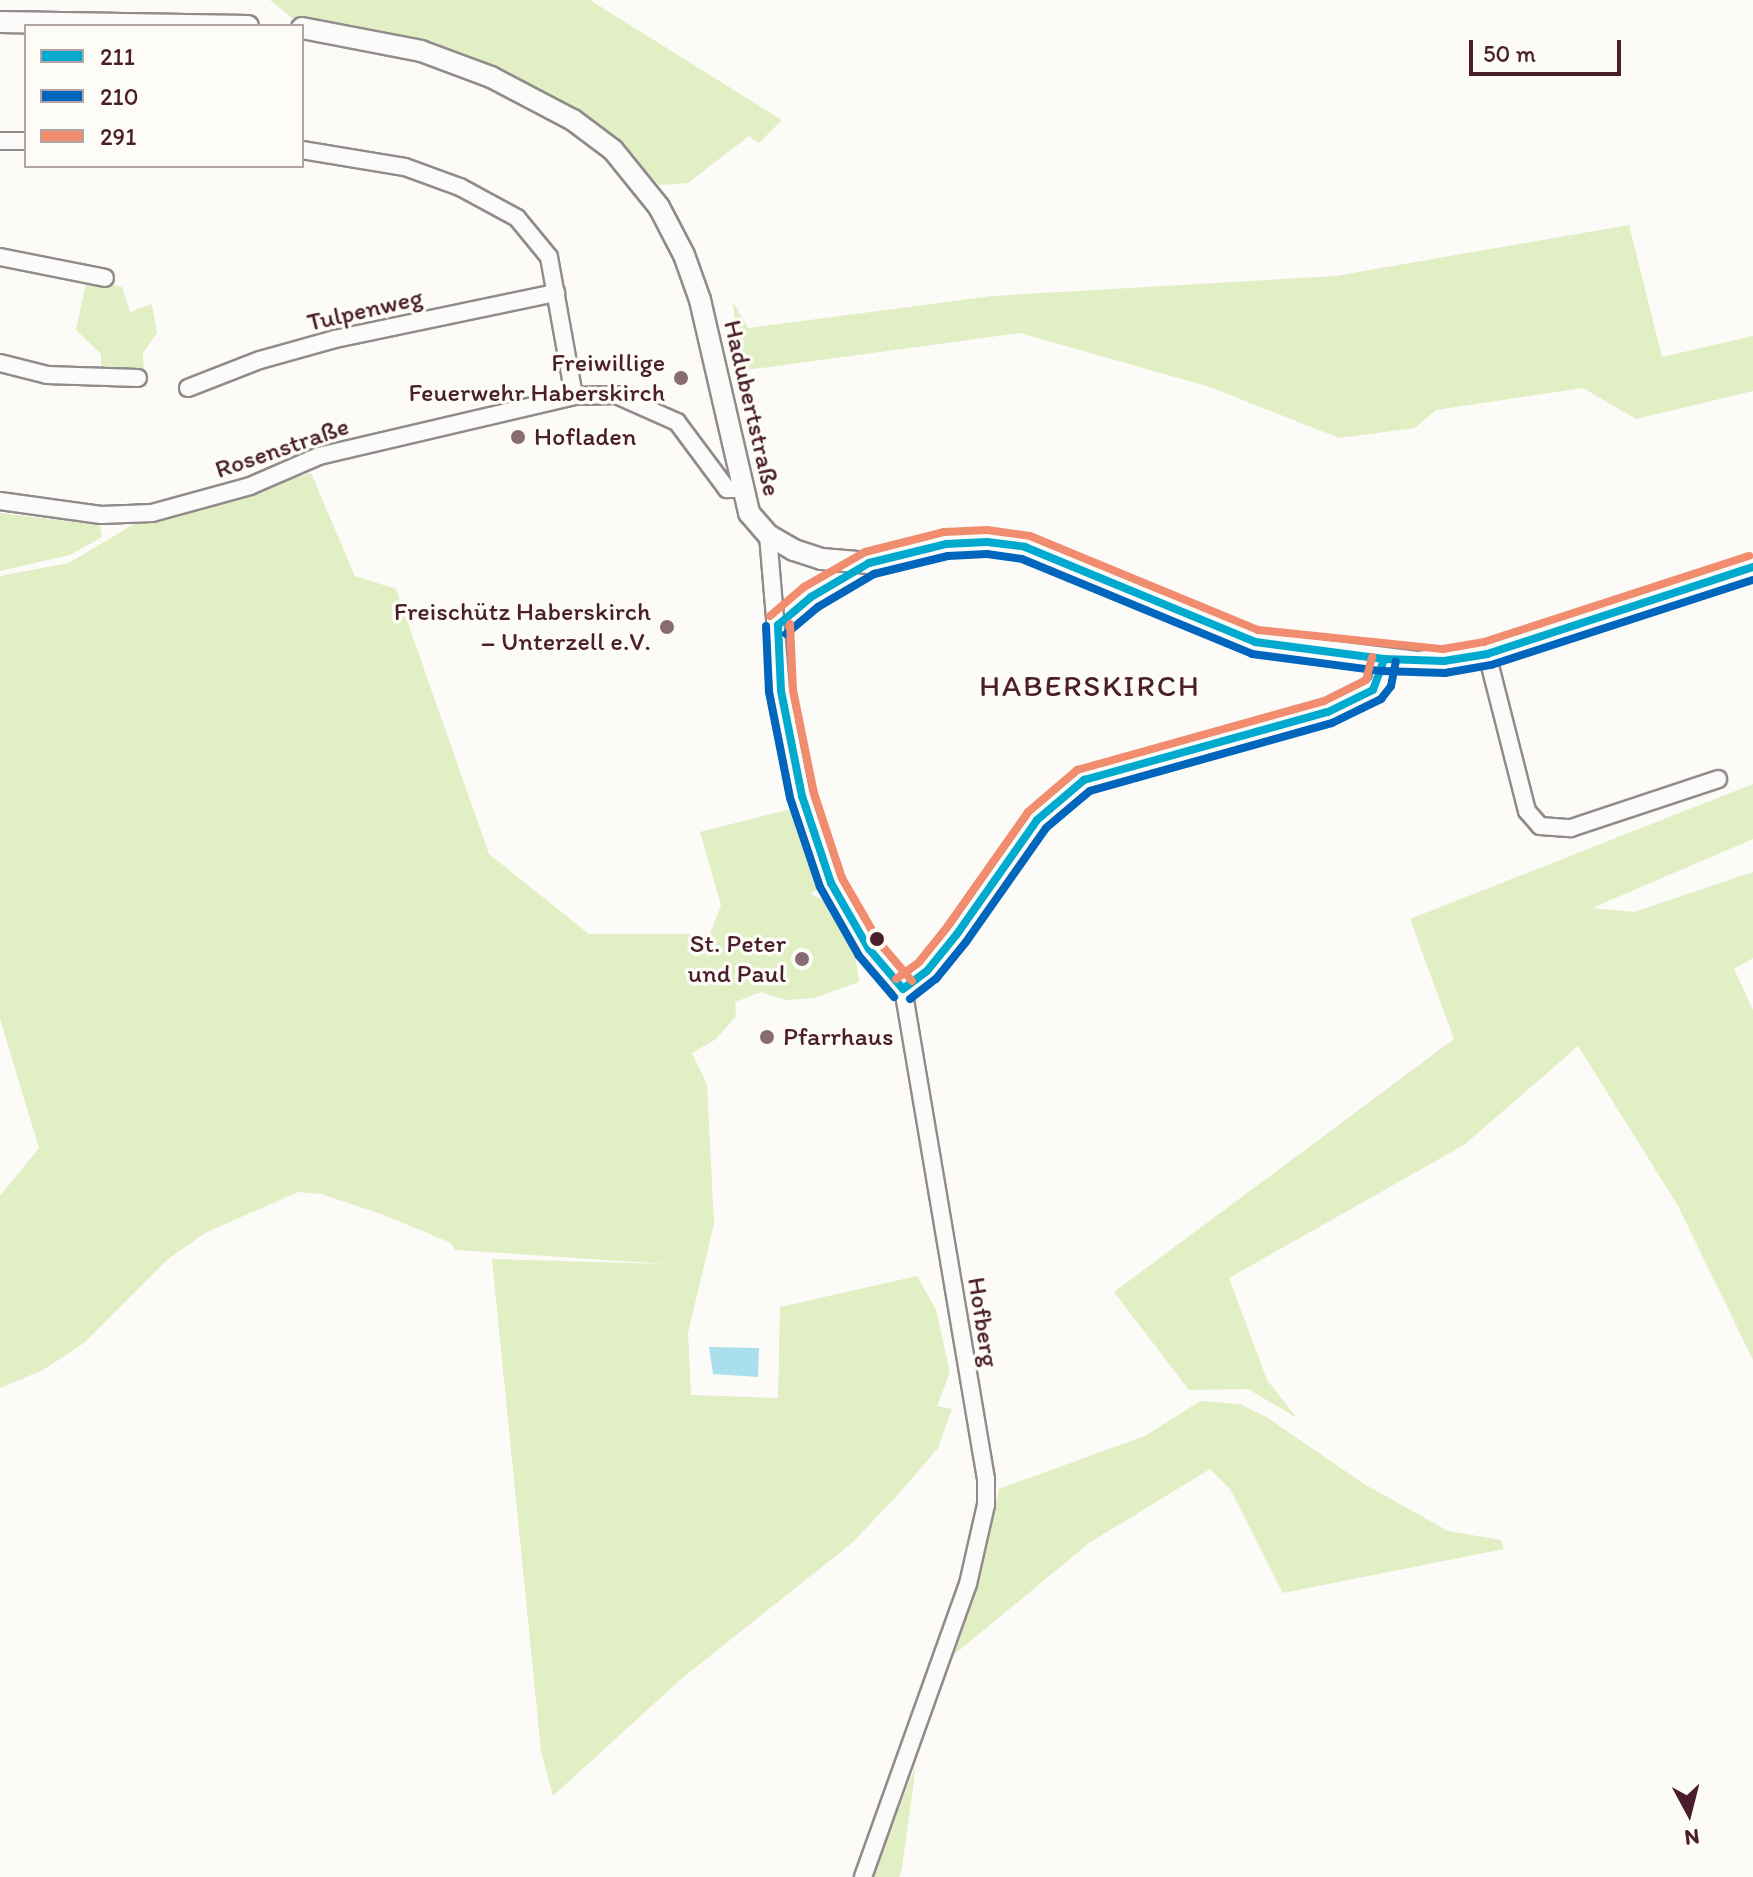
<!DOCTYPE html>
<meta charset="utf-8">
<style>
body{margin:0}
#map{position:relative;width:1753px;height:1877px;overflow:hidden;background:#fcfbf8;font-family:Itim,sans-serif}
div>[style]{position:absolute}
.green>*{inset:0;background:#e2eec4}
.water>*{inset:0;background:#aadfec}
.roads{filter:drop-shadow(2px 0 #928a8b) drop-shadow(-2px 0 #928a8b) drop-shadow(0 2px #928a8b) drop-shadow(0 -2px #928a8b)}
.minor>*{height:16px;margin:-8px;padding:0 8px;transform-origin:8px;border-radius:8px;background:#fbfbf9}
.tertiary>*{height:20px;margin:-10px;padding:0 10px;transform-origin:10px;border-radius:10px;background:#fbfbf9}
.bus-1>*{height:8px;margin:-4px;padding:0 4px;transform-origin:4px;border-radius:4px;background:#00a9ce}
.bus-2>*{height:8px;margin:-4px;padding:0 4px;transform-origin:4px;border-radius:4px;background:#0065bd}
.bus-3>*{height:8px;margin:-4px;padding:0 4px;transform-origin:4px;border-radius:4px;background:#f18d6e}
.dots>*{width:22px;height:22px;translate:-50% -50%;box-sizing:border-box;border:4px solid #fdfcf7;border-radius:50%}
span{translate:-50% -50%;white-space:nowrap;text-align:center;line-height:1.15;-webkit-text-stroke:7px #fdfcf7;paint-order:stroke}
.street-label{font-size:26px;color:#4a1f2b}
.poi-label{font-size:26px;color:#4a1f2b}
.right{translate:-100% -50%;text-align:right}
.left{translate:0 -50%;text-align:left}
.quarter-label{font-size:30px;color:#4a1f2b;letter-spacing:2px}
.legend{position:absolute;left:24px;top:24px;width:280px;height:144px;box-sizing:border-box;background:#fdfcf7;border:2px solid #b5a4a5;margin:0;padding:10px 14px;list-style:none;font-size:24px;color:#4a1f2b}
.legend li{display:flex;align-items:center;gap:16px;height:40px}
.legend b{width:40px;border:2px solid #b5a4a5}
.north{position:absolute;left:1649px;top:1773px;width:80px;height:80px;-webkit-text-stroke:6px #fdfcf7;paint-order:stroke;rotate:173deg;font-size:22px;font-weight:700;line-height:32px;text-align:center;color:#4a1f2b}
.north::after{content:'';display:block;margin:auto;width:28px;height:36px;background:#4a1f2b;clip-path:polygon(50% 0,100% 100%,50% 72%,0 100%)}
.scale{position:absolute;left:1469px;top:40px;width:152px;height:36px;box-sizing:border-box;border:4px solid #4a1f2b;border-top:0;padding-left:10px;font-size:24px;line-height:28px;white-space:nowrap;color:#4a1f2b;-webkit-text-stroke:6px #fdfcf7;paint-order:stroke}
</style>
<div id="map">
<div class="green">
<i style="clip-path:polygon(270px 0,590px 0,782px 120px,759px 143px,749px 136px,688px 183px,660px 185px,616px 145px,423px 45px,292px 18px)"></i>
<i style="clip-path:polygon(1629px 225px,1662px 357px,1753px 336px,1753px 391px,1636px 419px,1583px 388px,1436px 410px,1415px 428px,1339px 438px,1210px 387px,1020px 333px,739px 371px,733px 302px,748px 328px,992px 296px,1335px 276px)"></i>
<i style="clip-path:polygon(87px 279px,122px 287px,130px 312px,152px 304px,157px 333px,143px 353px,144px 371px,137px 375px,101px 375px,101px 354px,76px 330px)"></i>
<i style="clip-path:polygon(311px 473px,355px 576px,396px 589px,489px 854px,589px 934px,710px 934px,721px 905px,700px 832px,791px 809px,798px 814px,812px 872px,822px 885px,811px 894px,826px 902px,854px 948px,859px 982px,815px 998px,785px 1000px,761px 992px,735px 1002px,736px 1016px,716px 1039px,692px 1053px,707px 1084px,714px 1224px,688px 1333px,691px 1395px,778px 1398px,780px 1307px,917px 1276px,936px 1310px,950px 1372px,937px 1406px,952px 1409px,938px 1448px,904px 1488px,852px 1543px,681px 1679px,553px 1796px,541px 1751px,492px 1259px,668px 1264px,455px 1250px,451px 1243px,384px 1215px,321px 1194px,298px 1192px,205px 1233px,168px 1259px,84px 1343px,43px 1370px,0 1388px,0 1196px,39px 1148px,0 1019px,0 576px,69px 563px,139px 521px)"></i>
<i style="clip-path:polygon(0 513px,100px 525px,102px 537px,70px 555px,0 571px)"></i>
<i style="clip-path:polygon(1753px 784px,1753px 839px,1592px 908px,1634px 912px,1753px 872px,1753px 958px,1734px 969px,1753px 1010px,1753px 1360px,1678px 1206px,1578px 1046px,1464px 1145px,1229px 1278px,1267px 1380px,1297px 1418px,1248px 1389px,1189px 1390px,1114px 1292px,1454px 1039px,1410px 919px)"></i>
<i style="clip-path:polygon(1200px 1401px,1240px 1404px,1268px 1418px,1364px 1484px,1448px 1531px,1501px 1540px,1504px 1549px,1283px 1593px,1230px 1489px,1210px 1469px,1089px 1543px,950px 1658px,976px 1590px,999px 1489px,1145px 1436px)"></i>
<i style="clip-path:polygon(916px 1765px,902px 1868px,899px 1877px,872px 1877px)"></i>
</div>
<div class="water">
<i style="clip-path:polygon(709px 1347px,759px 1348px,758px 1377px,713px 1374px)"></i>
</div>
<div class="roads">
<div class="minor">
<i style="left:0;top:141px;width:26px"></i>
<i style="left:302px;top:150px;width:104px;rotate:9.4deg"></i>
<i style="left:405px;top:167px;width:59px;rotate:20deg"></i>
<i style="left:460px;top:187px;width:65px;rotate:28.5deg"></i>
<i style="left:517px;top:218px;width:50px;rotate:50.6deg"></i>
<i style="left:549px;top:257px;width:141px;rotate:79.8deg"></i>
<i style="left:0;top:257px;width:107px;rotate:11.3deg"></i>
<i style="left:0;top:363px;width:49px;rotate:14.3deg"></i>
<i style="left:47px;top:375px;width:91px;rotate:1.9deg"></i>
<i style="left:188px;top:388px;width:77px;rotate:-21.3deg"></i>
<i style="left:260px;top:360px;width:78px;rotate:-15.6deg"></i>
<i style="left:335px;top:339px;width:226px;rotate:-11.8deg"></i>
<i style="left:0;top:501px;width:102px;rotate:7.9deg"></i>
<i style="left:101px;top:515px;width:51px;rotate:-2.2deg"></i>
<i style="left:152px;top:513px;width:102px;rotate:-15.4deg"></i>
<i style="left:250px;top:486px;width:75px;rotate:-23.5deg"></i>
<i style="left:319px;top:456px;width:262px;rotate:-13.2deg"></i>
<i style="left:574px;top:396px;width:42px;rotate:-1.4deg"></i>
<i style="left:616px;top:395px;width:67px;rotate:23.9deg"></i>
<i style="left:677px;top:422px;width:84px;rotate:53.3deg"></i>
<i style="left:727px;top:489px;width:14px"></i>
<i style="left:768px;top:535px;width:157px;rotate:85.2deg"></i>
<i style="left:781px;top:691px;width:107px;rotate:78.7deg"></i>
<i style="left:802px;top:796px;width:92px;rotate:71.6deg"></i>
<i style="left:831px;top:883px;width:76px;rotate:60.1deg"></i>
<i style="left:869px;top:949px;width:52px;rotate:49.6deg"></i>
<i style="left:1487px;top:654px;width:162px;rotate:75.7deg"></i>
<i style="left:1527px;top:811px;width:20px;rotate:49deg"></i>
<i style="left:1540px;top:826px;width:31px;rotate:4deg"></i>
<i style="left:1571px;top:828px;width:155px;rotate:-18.4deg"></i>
<i style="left:903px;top:989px;width:30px;rotate:-37deg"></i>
<i style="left:927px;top:971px;width:48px;rotate:-51deg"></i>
<i style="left:957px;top:934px;width:139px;rotate:-54.9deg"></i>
<i style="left:1037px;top:820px;width:62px;rotate:-40.4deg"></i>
<i style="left:1084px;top:780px;width:253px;rotate:-15.6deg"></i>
<i style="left:1328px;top:712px;width:50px;rotate:-26.1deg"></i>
<i style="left:1373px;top:690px;width:11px;rotate:-49deg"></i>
<i style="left:1380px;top:682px;width:23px;rotate:-80deg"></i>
<i style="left:863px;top:1877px;width:311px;rotate:-70.3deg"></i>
<i style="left:968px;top:1584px;width:81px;rotate:-77.2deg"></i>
<i style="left:986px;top:1505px;width:26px;rotate:-90deg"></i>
<i style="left:986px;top:1479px;width:497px;rotate:-99.6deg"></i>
</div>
<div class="tertiary">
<i style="left:0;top:22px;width:248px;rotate:0.9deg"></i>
<i style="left:302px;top:28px;width:121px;rotate:10.9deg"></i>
<i style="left:421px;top:51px;width:75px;rotate:20.4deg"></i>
<i style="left:491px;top:77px;width:93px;rotate:27.7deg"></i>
<i style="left:573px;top:120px;width:50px;rotate:36.9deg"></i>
<i style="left:613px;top:150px;width:73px;rotate:51.1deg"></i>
<i style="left:659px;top:207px;width:54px;rotate:62.5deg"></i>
<i style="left:684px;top:255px;width:48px;rotate:70.4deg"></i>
<i style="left:700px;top:300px;width:219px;rotate:77deg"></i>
<i style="left:749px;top:513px;width:29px;rotate:49deg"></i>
<i style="left:768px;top:535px;width:30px;rotate:30deg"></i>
<i style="left:794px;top:550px;width:29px;rotate:18deg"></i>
<i style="left:822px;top:559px;width:47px;rotate:4.9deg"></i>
<i style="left:869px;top:563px;width:79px;rotate:-13.9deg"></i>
<i style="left:946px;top:544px;width:41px;rotate:-2.8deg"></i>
<i style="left:987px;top:542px;width:38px;rotate:7deg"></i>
<i style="left:1025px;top:547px;width:249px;rotate:22.4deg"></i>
<i style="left:1255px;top:642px;width:165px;rotate:7deg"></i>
<i style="left:1419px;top:662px;width:68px;rotate:-6.7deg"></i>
<i style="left:1487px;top:654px;width:280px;rotate:-18.1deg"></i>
</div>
</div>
<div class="bus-1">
<i style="left:778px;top:625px;width:43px;rotate:-40.3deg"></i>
<i style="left:811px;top:597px;width:67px;rotate:-30.4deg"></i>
<i style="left:869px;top:563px;width:79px;rotate:-13.9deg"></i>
<i style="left:946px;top:544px;width:41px;rotate:-2.8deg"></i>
<i style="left:987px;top:542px;width:38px;rotate:7deg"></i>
<i style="left:1025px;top:547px;width:249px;rotate:22.4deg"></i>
<i style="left:1255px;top:642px;width:130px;rotate:7.5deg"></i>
<i style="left:1384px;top:659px;width:60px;rotate:1.9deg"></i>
<i style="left:1444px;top:661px;width:44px;rotate:-9.2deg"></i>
<i style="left:1487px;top:654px;width:280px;rotate:-18.1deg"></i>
<i style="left:778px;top:625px;width:66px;rotate:87.4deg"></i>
<i style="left:781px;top:691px;width:107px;rotate:78.7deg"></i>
<i style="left:802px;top:796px;width:92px;rotate:71.6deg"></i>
<i style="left:831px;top:883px;width:76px;rotate:60.1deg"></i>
<i style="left:869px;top:949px;width:52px;rotate:49.6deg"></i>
<i style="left:903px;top:989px;width:30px;rotate:-37deg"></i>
<i style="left:927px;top:971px;width:48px;rotate:-51deg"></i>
<i style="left:957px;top:934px;width:139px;rotate:-54.9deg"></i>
<i style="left:1037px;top:820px;width:62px;rotate:-40.4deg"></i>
<i style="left:1084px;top:780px;width:253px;rotate:-15.6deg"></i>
<i style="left:1328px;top:712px;width:50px;rotate:-26.1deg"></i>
<i style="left:1373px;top:690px;width:33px;rotate:-70deg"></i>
</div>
<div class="bus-2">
<i style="left:766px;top:626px;width:66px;rotate:87.4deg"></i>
<i style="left:769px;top:692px;width:108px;rotate:78.8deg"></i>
<i style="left:790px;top:798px;width:94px;rotate:71.4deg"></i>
<i style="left:820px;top:887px;width:79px;rotate:60.5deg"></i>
<i style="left:859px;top:956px;width:54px;rotate:49.5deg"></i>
<i style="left:786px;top:634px;width:42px;rotate:-40.2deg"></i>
<i style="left:818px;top:607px;width:65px;rotate:-30.5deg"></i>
<i style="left:874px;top:574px;width:76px;rotate:-13.7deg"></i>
<i style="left:948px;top:556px;width:39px;rotate:-3deg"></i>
<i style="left:987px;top:554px;width:35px;rotate:8deg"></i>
<i style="left:1022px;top:559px;width:249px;rotate:22.4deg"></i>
<i style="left:1252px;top:654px;width:131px;rotate:7.5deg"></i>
<i style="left:1382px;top:671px;width:63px;rotate:1.8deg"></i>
<i style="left:1445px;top:673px;width:47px;rotate:-9.9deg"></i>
<i style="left:1491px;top:665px;width:275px;rotate:-18deg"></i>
<i style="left:910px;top:999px;width:33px;rotate:-38deg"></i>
<i style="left:936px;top:979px;width:48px;rotate:-51deg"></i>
<i style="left:966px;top:942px;width:139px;rotate:-54.9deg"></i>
<i style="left:1046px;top:828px;width:57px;rotate:-40.1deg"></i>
<i style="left:1090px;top:791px;width:251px;rotate:-15.7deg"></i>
<i style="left:1332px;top:723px;width:55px;rotate:-26.1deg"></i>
<i style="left:1381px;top:699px;width:16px;rotate:-52deg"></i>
<i style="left:1391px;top:686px;width:25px;rotate:-79deg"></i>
</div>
<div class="bus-3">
<i style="left:770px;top:616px;width:45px;rotate:-40.5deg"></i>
<i style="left:804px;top:587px;width:70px;rotate:-29.8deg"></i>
<i style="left:865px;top:552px;width:81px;rotate:-14.2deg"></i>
<i style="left:944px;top:532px;width:43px;rotate:-2.7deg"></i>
<i style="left:987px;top:530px;width:43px;rotate:7.9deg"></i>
<i style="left:1030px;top:536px;width:247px;rotate:22.4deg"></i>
<i style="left:1258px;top:630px;width:186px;rotate:5.9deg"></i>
<i style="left:1443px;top:649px;width:42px;rotate:-9.7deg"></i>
<i style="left:1484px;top:642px;width:279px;rotate:-18deg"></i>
<i style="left:790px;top:624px;width:66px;rotate:87.4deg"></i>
<i style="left:793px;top:690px;width:105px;rotate:78.5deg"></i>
<i style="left:814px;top:793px;width:89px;rotate:71.8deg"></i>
<i style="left:842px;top:878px;width:74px;rotate:60deg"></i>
<i style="left:879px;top:942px;width:51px;rotate:49.8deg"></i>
<i style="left:896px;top:979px;width:29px;rotate:-36deg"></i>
<i style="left:919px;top:962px;width:45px;rotate:-51.3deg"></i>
<i style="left:947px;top:927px;width:141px;rotate:-54.8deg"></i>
<i style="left:1028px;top:812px;width:65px;rotate:-40.6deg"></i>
<i style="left:1077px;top:770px;width:256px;rotate:-15.6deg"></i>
<i style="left:1324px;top:701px;width:47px;rotate:-26.6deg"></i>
<i style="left:1366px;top:680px;width:24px;rotate:-75deg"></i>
</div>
<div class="dots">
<i style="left:681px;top:378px;background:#886c73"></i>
<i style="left:518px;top:437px;background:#886c73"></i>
<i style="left:667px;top:627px;background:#886c73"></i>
<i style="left:877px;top:939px;background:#4a1f2b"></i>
<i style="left:802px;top:959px;background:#886c73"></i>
<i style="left:767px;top:1037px;background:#886c73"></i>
</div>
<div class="street-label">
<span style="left:365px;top:310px;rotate:-13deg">Tulpenweg</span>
<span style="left:752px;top:408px;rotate:77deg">Hadubertstraße</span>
<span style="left:282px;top:448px;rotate:-19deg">Rosenstraße</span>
<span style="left:983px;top:1322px;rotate:81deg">Hofberg</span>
</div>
<div class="poi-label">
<span class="right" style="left:665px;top:378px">Freiwillige<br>Feuerwehr Haberskirch</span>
<span class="left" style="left:534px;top:437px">Hofladen</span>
<span class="right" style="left:651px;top:627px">Freischütz Haberskirch<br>– Unterzell e.V.</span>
<span class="right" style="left:786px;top:959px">St. Peter<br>und Paul</span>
<span class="left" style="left:783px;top:1037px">Pfarrhaus</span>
</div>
<div class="quarter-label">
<span style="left:1090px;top:686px">HABERSKIRCH</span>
</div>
<ul class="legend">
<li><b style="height:10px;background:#00a9ce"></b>211</li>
<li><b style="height:10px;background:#0065bd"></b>210</li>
<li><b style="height:10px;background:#f18d6e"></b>291</li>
</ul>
<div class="north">N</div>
<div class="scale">50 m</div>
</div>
